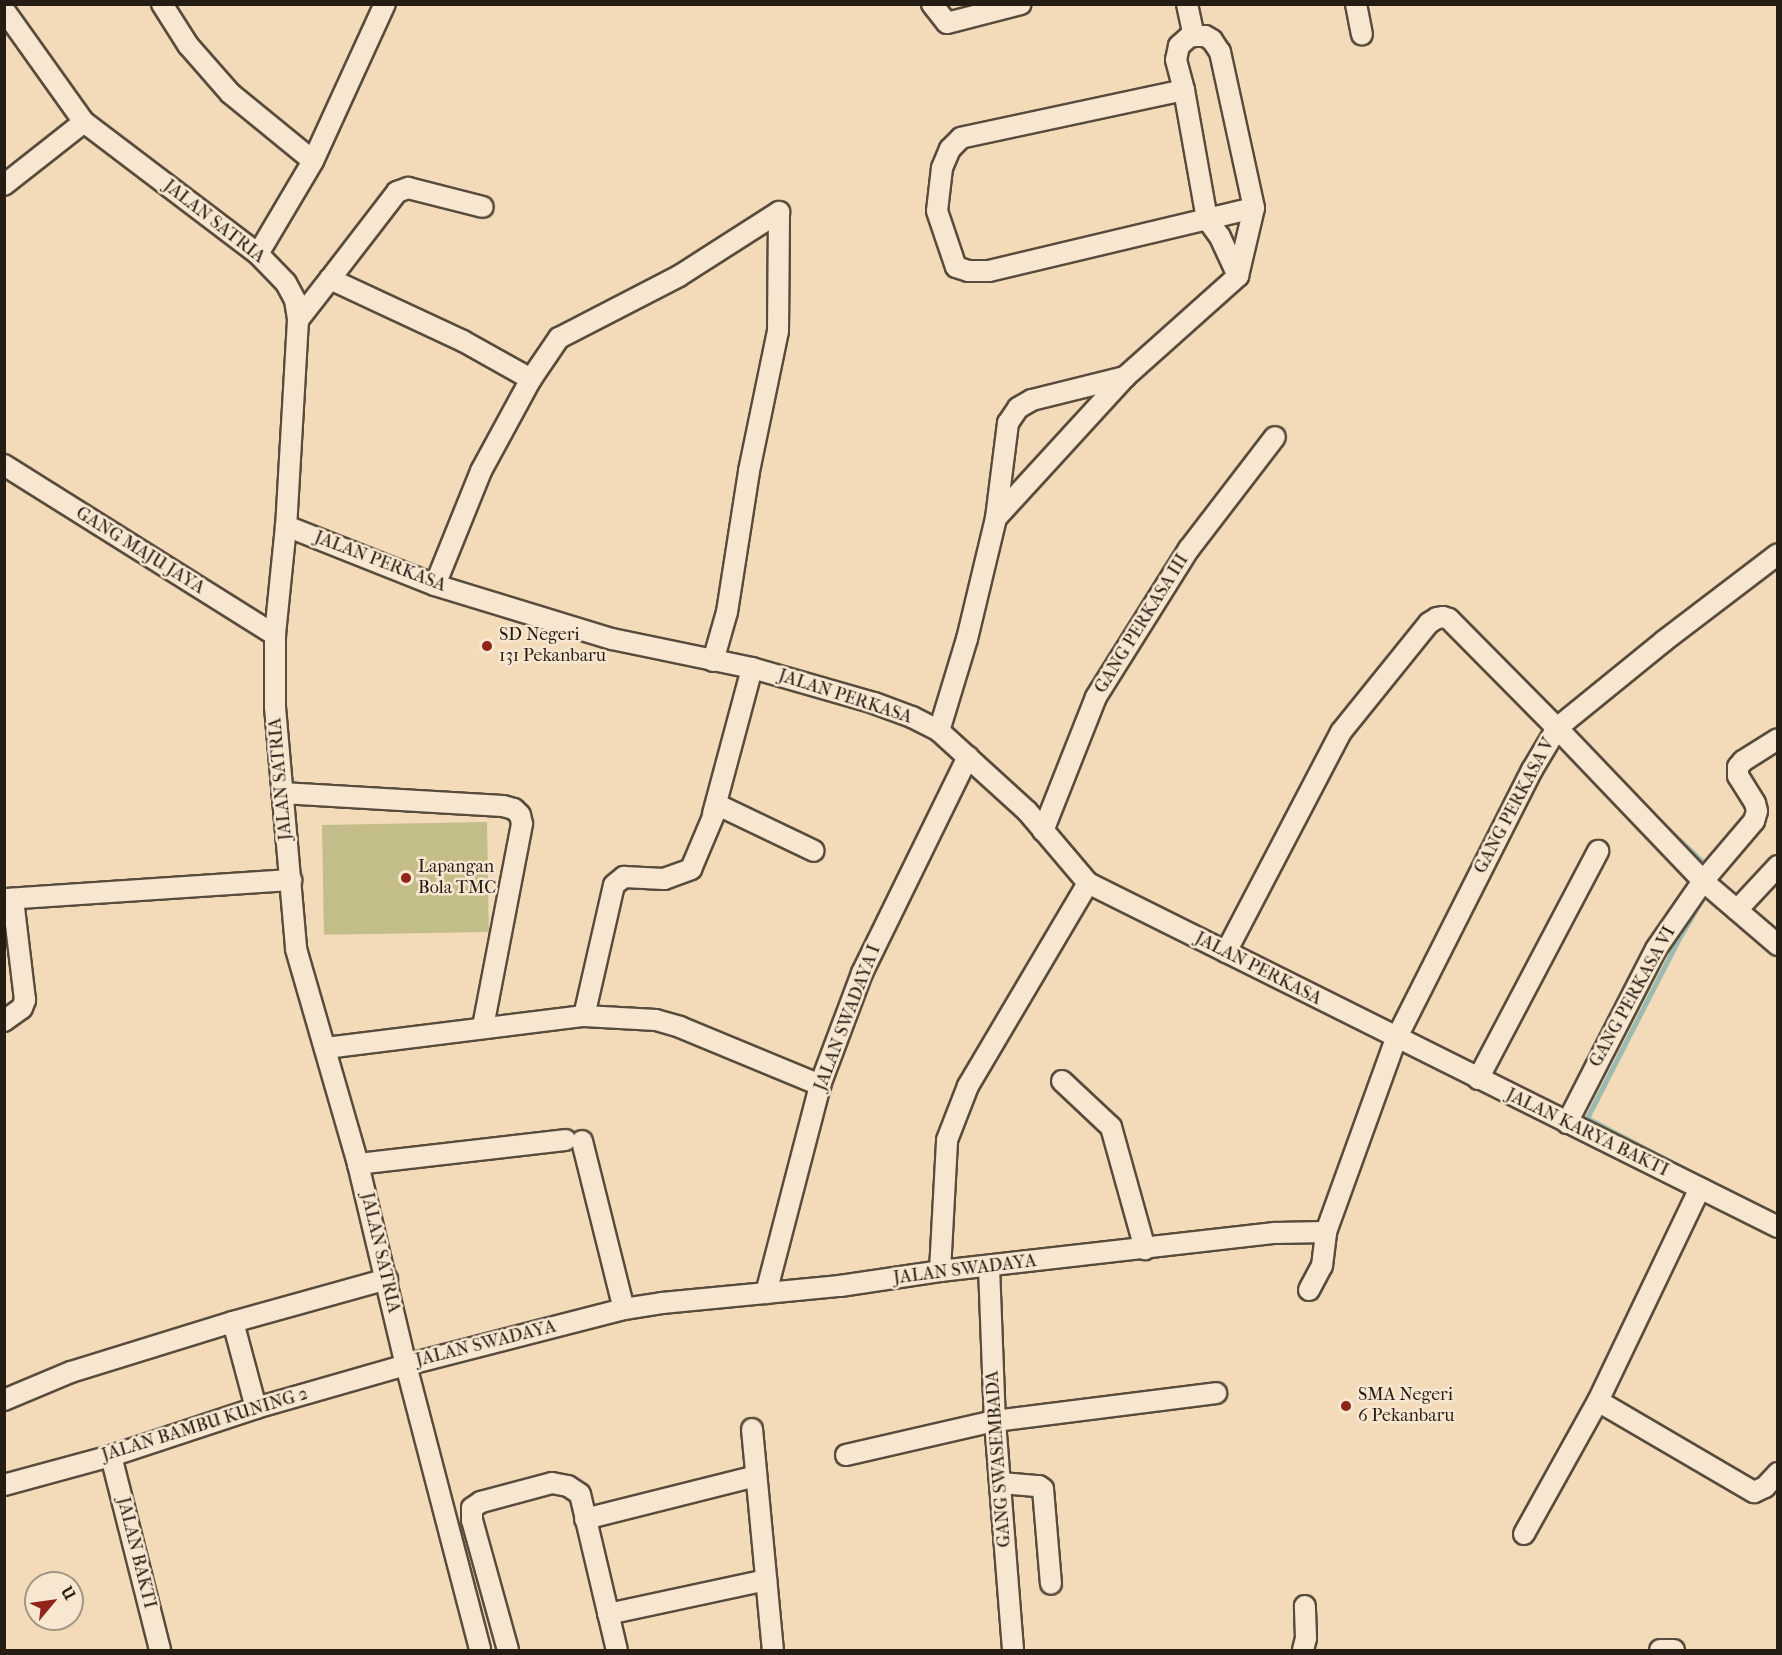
<!DOCTYPE html>
<style>
body{margin:0}
#map{position:relative;width:1782px;height:1655px;overflow:hidden;background:#f3dab8;font-family:"IM FELL French Canon",serif}
div>[style]{position:absolute}
.green>*{inset:0;background:#c3bd89;transform-origin:0 0}
.stream>*{height:5px;margin:-2.5px;padding:0 2.5px;transform-origin:2.5px;border-radius:2.5px;background:#9bbab0}
.roads{filter:drop-shadow(2px 0 #584c3c) drop-shadow(-2px 0 #584c3c) drop-shadow(0 2px #584c3c) drop-shadow(0 -2px #584c3c)}
.minor>*{height:20px;margin:-10px;padding:0 10px;transform-origin:10px;border-radius:10px;background:#f7e7d1}
.dots>*{width:16px;height:16px;translate:-50% -50%;box-sizing:border-box;border:3px solid #f7e7d1;border-radius:50%}
span{translate:-50% -50%;white-space:nowrap;text-align:center;line-height:1.15;-webkit-text-stroke:5px #f7e7d1;paint-order:stroke}
.street-label{font-size:18px;color:#251c13}
.poi-label{font-size:18px;color:#251c13}
.left{translate:0 -50%;text-align:left}
.frame{position:absolute;inset:0;border:6px solid #251c13;pointer-events:none}
.north{position:absolute;left:24px;top:1571px;width:60px;height:60px;box-sizing:border-box;background:#f7e7d1;border:2px solid #a39685;border-radius:50%;rotate:61deg;font-size:16px;font-weight:700;line-height:24px;text-align:center;color:#251c13}
.north::after{content:'';display:block;margin:auto;width:21px;height:27px;background:#8f2418;clip-path:polygon(50% 0,100% 100%,50% 72%,0 100%)}
</style>
<div id="map">
<div class="green">
<i style="left:487px;top:822px;width:110px;height:165px;rotate:89deg"></i>
</div>
<div class="stream">
<i style="left:1651px;top:813px;width:77px;rotate:43.4deg"></i>
<i style="left:1702px;top:899px;width:50px;rotate:120.2deg"></i>
<i style="left:1677px;top:942px;width:198px;rotate:117.1deg"></i>
<i style="left:1587px;top:1118px;width:153px;rotate:27.6deg"></i>
</div>
<div class="roads">
<div class="minor">
<i style="left:162px;top:4px;width:49px;rotate:57.6deg"></i>
<i style="left:188px;top:45px;width:64px;rotate:48.8deg"></i>
<i style="left:230px;top:93px;width:107px;rotate:39.3deg"></i>
<i style="left:932px;top:4px;width:24px;rotate:52deg"></i>
<i style="left:947px;top:23px;width:76px;rotate:-14.4deg"></i>
<i style="left:1187px;top:4px;width:33px;rotate:78deg"></i>
<i style="left:1356px;top:4px;width:31px;rotate:79deg"></i>
<i style="left:4px;top:10px;width:138px;rotate:54.5deg"></i>
<i style="left:84px;top:122px;width:218px;rotate:37.2deg"></i>
<i style="left:258px;top:254px;width:40px;rotate:46deg"></i>
<i style="left:286px;top:283px;width:19px;rotate:62deg"></i>
<i style="left:295px;top:300px;width:20px;rotate:81deg"></i>
<i style="left:298px;top:320px;width:206px;rotate:93.3deg"></i>
<i style="left:286px;top:526px;width:110px;rotate:95.8deg"></i>
<i style="left:275px;top:635px;width:72px;rotate:90deg"></i>
<i style="left:275px;top:707px;width:243px;rotate:85deg"></i>
<i style="left:296px;top:949px;width:224px;rotate:73.9deg"></i>
<i style="left:358px;top:1164px;width:207px;rotate:76.6deg"></i>
<i style="left:406px;top:1365px;width:294px;rotate:75.4deg"></i>
<i style="left:1184px;top:90px;width:228px;rotate:167.9deg"></i>
<i style="left:961px;top:138px;width:16px;rotate:135deg"></i>
<i style="left:950px;top:149px;width:21px;rotate:113deg"></i>
<i style="left:942px;top:168px;width:43px;rotate:96.6deg"></i>
<i style="left:937px;top:211px;width:59px;rotate:71.3deg"></i>
<i style="left:956px;top:267px;width:13px;rotate:18deg"></i>
<i style="left:968px;top:271px;width:21px"></i>
<i style="left:989px;top:271px;width:272px;rotate:-13.4deg"></i>
<i style="left:4px;top:185px;width:102px;rotate:-38.2deg"></i>
<i style="left:258px;top:254px;width:108px;rotate:-59.4deg"></i>
<i style="left:313px;top:161px;width:173px;rotate:-65.4deg"></i>
<i style="left:330px;top:279px;width:110px;rotate:-52.4deg"></i>
<i style="left:397px;top:192px;width:12px;rotate:-20deg"></i>
<i style="left:408px;top:188px;width:77px;rotate:14.2deg"></i>
<i style="left:298px;top:320px;width:52px;rotate:-52deg"></i>
<i style="left:330px;top:279px;width:147px;rotate:25deg"></i>
<i style="left:463px;top:341px;width:78px;rotate:29.2deg"></i>
<i style="left:4px;top:465px;width:320px;rotate:32.1deg"></i>
<i style="left:996px;top:518px;width:191px;rotate:-47.5deg"></i>
<i style="left:1125px;top:377px;width:152px;rotate:-41.8deg"></i>
<i style="left:1238px;top:276px;width:70px;rotate:-76.8deg"></i>
<i style="left:1254px;top:208px;width:160px;rotate:-102.3deg"></i>
<i style="left:1220px;top:52px;width:14px;rotate:-124deg"></i>
<i style="left:1212px;top:40px;width:8px;rotate:-150deg"></i>
<i style="left:1205px;top:36px;width:15px;rotate:180deg"></i>
<i style="left:1190px;top:36px;width:15px;rotate:138deg"></i>
<i style="left:1179px;top:46px;width:14px;rotate:102deg"></i>
<i style="left:1176px;top:60px;width:31px;rotate:75deg"></i>
<i style="left:1184px;top:90px;width:131px;rotate:79.9deg"></i>
<i style="left:1207px;top:219px;width:22px;rotate:54deg"></i>
<i style="left:1220px;top:237px;width:43px;rotate:65.2deg"></i>
<i style="left:286px;top:526px;width:160px;rotate:21.6deg"></i>
<i style="left:435px;top:585px;width:185px;rotate:17deg"></i>
<i style="left:612px;top:639px;width:143px;rotate:11.7deg"></i>
<i style="left:752px;top:668px;width:127px;rotate:16deg"></i>
<i style="left:874px;top:703px;width:40px;rotate:20.2deg"></i>
<i style="left:912px;top:717px;width:30px;rotate:27deg"></i>
<i style="left:939px;top:731px;width:119px;rotate:42.3deg"></i>
<i style="left:1027px;top:811px;width:94px;rotate:49.7deg"></i>
<i style="left:1088px;top:883px;width:771px;rotate:26.5deg"></i>
<i style="left:435px;top:585px;width:123px;rotate:-68deg"></i>
<i style="left:481px;top:471px;width:105px;rotate:-61.5deg"></i>
<i style="left:531px;top:379px;width:50px;rotate:-55.7deg"></i>
<i style="left:559px;top:338px;width:135px;rotate:-27.3deg"></i>
<i style="left:679px;top:276px;width:119px;rotate:-32.6deg"></i>
<i style="left:713px;top:661px;width:51px;rotate:-74.1deg"></i>
<i style="left:727px;top:612px;width:143px;rotate:-81.1deg"></i>
<i style="left:749px;top:471px;width:143px;rotate:-78.3deg"></i>
<i style="left:778px;top:331px;width:119px;rotate:-89.5deg"></i>
<i style="left:939px;top:731px;width:96px;rotate:-73.1deg"></i>
<i style="left:967px;top:639px;width:124px;rotate:-76.5deg"></i>
<i style="left:996px;top:518px;width:96px;rotate:-82.8deg"></i>
<i style="left:1008px;top:423px;width:18px;rotate:-56deg"></i>
<i style="left:1018px;top:408px;width:16px;rotate:-30deg"></i>
<i style="left:1032px;top:400px;width:96px;rotate:-13.9deg"></i>
<i style="left:282px;top:793px;width:221px;rotate:3.4deg"></i>
<i style="left:503px;top:806px;width:11px;rotate:15deg"></i>
<i style="left:514px;top:809px;width:8px;rotate:45deg"></i>
<i style="left:520px;top:815px;width:9px;rotate:77deg"></i>
<i style="left:522px;top:824px;width:207px;rotate:100.9deg"></i>
<i style="left:713px;top:814px;width:151px;rotate:-75deg"></i>
<i style="left:1043px;top:831px;width:144px;rotate:-68.4deg"></i>
<i style="left:1096px;top:697px;width:175px;rotate:-57.9deg"></i>
<i style="left:1189px;top:549px;width:141px;rotate:-52.5deg"></i>
<i style="left:4px;top:899px;width:288px;rotate:-3.8deg"></i>
<i style="left:1737px;top:910px;width:60px;rotate:-47deg"></i>
<i style="left:1226px;top:952px;width:248px;rotate:-62.4deg"></i>
<i style="left:1341px;top:732px;width:140px;rotate:-51.1deg"></i>
<i style="left:1429px;top:623px;width:9px;rotate:-32deg"></i>
<i style="left:1437px;top:618px;width:6px;rotate:-9deg"></i>
<i style="left:1443px;top:617px;width:6px;rotate:18deg"></i>
<i style="left:1449px;top:619px;width:153px;rotate:45.3deg"></i>
<i style="left:1557px;top:728px;width:211px;rotate:46.3deg"></i>
<i style="left:1703px;top:881px;width:99px;rotate:40.5deg"></i>
<i style="left:584px;top:1016px;width:134px;rotate:-77.1deg"></i>
<i style="left:614px;top:885px;width:13px;rotate:-39deg"></i>
<i style="left:624px;top:877px;width:40px;rotate:2.9deg"></i>
<i style="left:664px;top:879px;width:29px;rotate:-20deg"></i>
<i style="left:691px;top:869px;width:69px;rotate:-67.1deg"></i>
<i style="left:718px;top:805px;width:106px;rotate:25.6deg"></i>
<i style="left:4px;top:1021px;width:22px;rotate:-36deg"></i>
<i style="left:22px;top:1008px;width:9px;rotate:-69deg"></i>
<i style="left:25px;top:1000px;width:102px;rotate:-96.8deg"></i>
<i style="left:326px;top:1048px;width:260px;rotate:-7.1deg"></i>
<i style="left:584px;top:1016px;width:72px;rotate:3.2deg"></i>
<i style="left:656px;top:1020px;width:25px;rotate:16deg"></i>
<i style="left:680px;top:1027px;width:152px;rotate:22.5deg"></i>
<i style="left:1478px;top:1079px;width:258px;rotate:-62.2deg"></i>
<i style="left:1062px;top:1081px;width:67px;rotate:43.2deg"></i>
<i style="left:1111px;top:1127px;width:127px;rotate:74.4deg"></i>
<i style="left:1567px;top:1123px;width:195px;rotate:-62.9deg"></i>
<i style="left:1656px;top:949px;width:83px;rotate:-55.3deg"></i>
<i style="left:1703px;top:881px;width:79px;rotate:-49.6deg"></i>
<i style="left:1754px;top:821px;width:10px;rotate:-73deg"></i>
<i style="left:1757px;top:811px;width:8px;rotate:-104deg"></i>
<i style="left:1755px;top:803px;width:32px;rotate:-122deg"></i>
<i style="left:1738px;top:776px;width:9px;rotate:-90deg"></i>
<i style="left:1738px;top:767px;width:8px;rotate:-50deg"></i>
<i style="left:1743px;top:761px;width:41px;rotate:-32.2deg"></i>
<i style="left:582px;top:1141px;width:173px;rotate:76deg"></i>
<i style="left:358px;top:1164px;width:209px;rotate:-6.6deg"></i>
<i style="left:989px;top:1267px;width:154px;rotate:87.8deg"></i>
<i style="left:995px;top:1421px;width:230px;rotate:85.5deg"></i>
<i style="left:940px;top:1271px;width:131px;rotate:-86.9deg"></i>
<i style="left:947px;top:1140px;width:58px;rotate:-68.7deg"></i>
<i style="left:968px;top:1086px;width:236px;rotate:-59.4deg"></i>
<i style="left:1309px;top:1290px;width:27px;rotate:-62deg"></i>
<i style="left:1322px;top:1266px;width:34px;rotate:-83deg"></i>
<i style="left:766px;top:1293px;width:215px;rotate:-75.4deg"></i>
<i style="left:820px;top:1085px;width:120px;rotate:-69.4deg"></i>
<i style="left:862px;top:973px;width:241px;rotate:-63.9deg"></i>
<i style="left:233px;top:1322px;width:89px;rotate:75deg"></i>
<i style="left:4px;top:1400px;width:73px;rotate:-22.7deg"></i>
<i style="left:71px;top:1372px;width:170px;rotate:-17.2deg"></i>
<i style="left:233px;top:1322px;width:160px;rotate:-15.6deg"></i>
<i style="left:1598px;top:1401px;width:181px;rotate:30.3deg"></i>
<i style="left:1754px;top:1492px;width:12px;rotate:-24deg"></i>
<i style="left:1765px;top:1487px;width:19px;rotate:-47deg"></i>
<i style="left:752px;top:1429px;width:222px;rotate:84.6deg"></i>
<i style="left:846px;top:1455px;width:153px;rotate:-12.9deg"></i>
<i style="left:995px;top:1421px;width:223px;rotate:-7.2deg"></i>
<i style="left:111px;top:1456px;width:200px;rotate:75.8deg"></i>
<i style="left:1001px;top:1483px;width:38px;rotate:5deg"></i>
<i style="left:1039px;top:1486px;width:5px;rotate:37deg"></i>
<i style="left:1043px;top:1489px;width:95px;rotate:85.2deg"></i>
<i style="left:4px;top:1485px;width:111px;rotate:-15.2deg"></i>
<i style="left:111px;top:1456px;width:153px;rotate:-18.3deg"></i>
<i style="left:256px;top:1408px;width:156px;rotate:-16deg"></i>
<i style="left:406px;top:1365px;width:225px;rotate:-14.4deg"></i>
<i style="left:624px;top:1309px;width:38px;rotate:-9deg"></i>
<i style="left:662px;top:1303px;width:179px;rotate:-5.5deg"></i>
<i style="left:840px;top:1286px;width:101px;rotate:-8.5deg"></i>
<i style="left:940px;top:1271px;width:337px;rotate:-6.5deg"></i>
<i style="left:1275px;top:1233px;width:51px;rotate:-1.1deg"></i>
<i style="left:1326px;top:1232px;width:205px;rotate:-70.1deg"></i>
<i style="left:1396px;top:1039px;width:301px;rotate:-63.2deg"></i>
<i style="left:1532px;top:770px;width:49px;rotate:-59.2deg"></i>
<i style="left:1557px;top:728px;width:138px;rotate:-39.1deg"></i>
<i style="left:1664px;top:641px;width:143px;rotate:-37.3deg"></i>
<i style="left:585px;top:1519px;width:176px;rotate:-14.1deg"></i>
<i style="left:1524px;top:1534px;width:152px;rotate:-60.9deg"></i>
<i style="left:1598px;top:1401px;width:236px;rotate:-64.4deg"></i>
<i style="left:608px;top:1614px;width:162px;rotate:-12.1deg"></i>
<i style="left:508px;top:1650px;width:135px;rotate:-105.5deg"></i>
<i style="left:472px;top:1520px;width:12px;rotate:-90deg"></i>
<i style="left:472px;top:1508px;width:11px;rotate:-34deg"></i>
<i style="left:481px;top:1502px;width:73px;rotate:-15deg"></i>
<i style="left:552px;top:1483px;width:16px;rotate:11deg"></i>
<i style="left:568px;top:1486px;width:14px;rotate:34deg"></i>
<i style="left:580px;top:1494px;width:160px;rotate:76.7deg"></i>
<i style="left:1303px;top:1650px;width:12px;rotate:-76deg"></i>
<i style="left:1306px;top:1638px;width:32px;rotate:-92deg"></i>
<i style="left:1660px;top:1650px;width:14px"></i>
</div>
</div>
<div class="dots">
<i style="left:487px;top:646px;background:#8f2418"></i>
<i style="left:406px;top:878px;background:#8f2418"></i>
<i style="left:1346px;top:1406px;background:#8f2418"></i>
</div>
<div class="street-label">
<span style="left:214px;top:222px;rotate:38deg">JALAN SATRIA</span>
<span style="left:140px;top:551px;rotate:32deg">GANG MAJU JAYA</span>
<span style="left:380px;top:562px;rotate:21deg">JALAN PERKASA</span>
<span style="left:1142px;top:624px;rotate:-58deg">GANG PERKASA III</span>
<span style="left:845px;top:697px;rotate:18deg">JALAN PERKASA</span>
<span style="left:281px;top:779px;rotate:-95deg">JALAN SATRIA</span>
<span style="left:1515px;top:806px;rotate:-62deg">GANG PERKASA V</span>
<span style="left:1258px;top:969px;rotate:27deg">JALAN PERKASA</span>
<span style="left:1633px;top:997px;rotate:-61deg">GANG PERKASA VI</span>
<span style="left:848px;top:1018px;rotate:-69deg">JALAN SWADAYA I</span>
<span style="left:1587px;top:1133px;rotate:26deg">JALAN KARYA BAKTI</span>
<span style="left:380px;top:1253px;rotate:77deg">JALAN SATRIA</span>
<span style="left:965px;top:1270px;rotate:-7deg">JALAN SWADAYA</span>
<span style="left:486px;top:1344px;rotate:-14deg">JALAN SWADAYA</span>
<span style="left:205px;top:1425px;rotate:-17deg">JALAN BAMBU KUNING 2</span>
<span style="left:999px;top:1459px;rotate:-94deg">GANG SWASEMBADA</span>
<span style="left:136px;top:1553px;rotate:76deg">JALAN BAKTI</span>
</div>
<div class="poi-label">
<span class="left" style="left:499px;top:646px">SD Negeri<br>131 Pekanbaru</span>
<span class="left" style="left:418px;top:878px">Lapangan<br>Bola TMC</span>
<span class="left" style="left:1358px;top:1406px">SMA Negeri<br>6 Pekanbaru</span>
</div>
<div class="frame"></div>
<div class="north">U</div>
</div>
